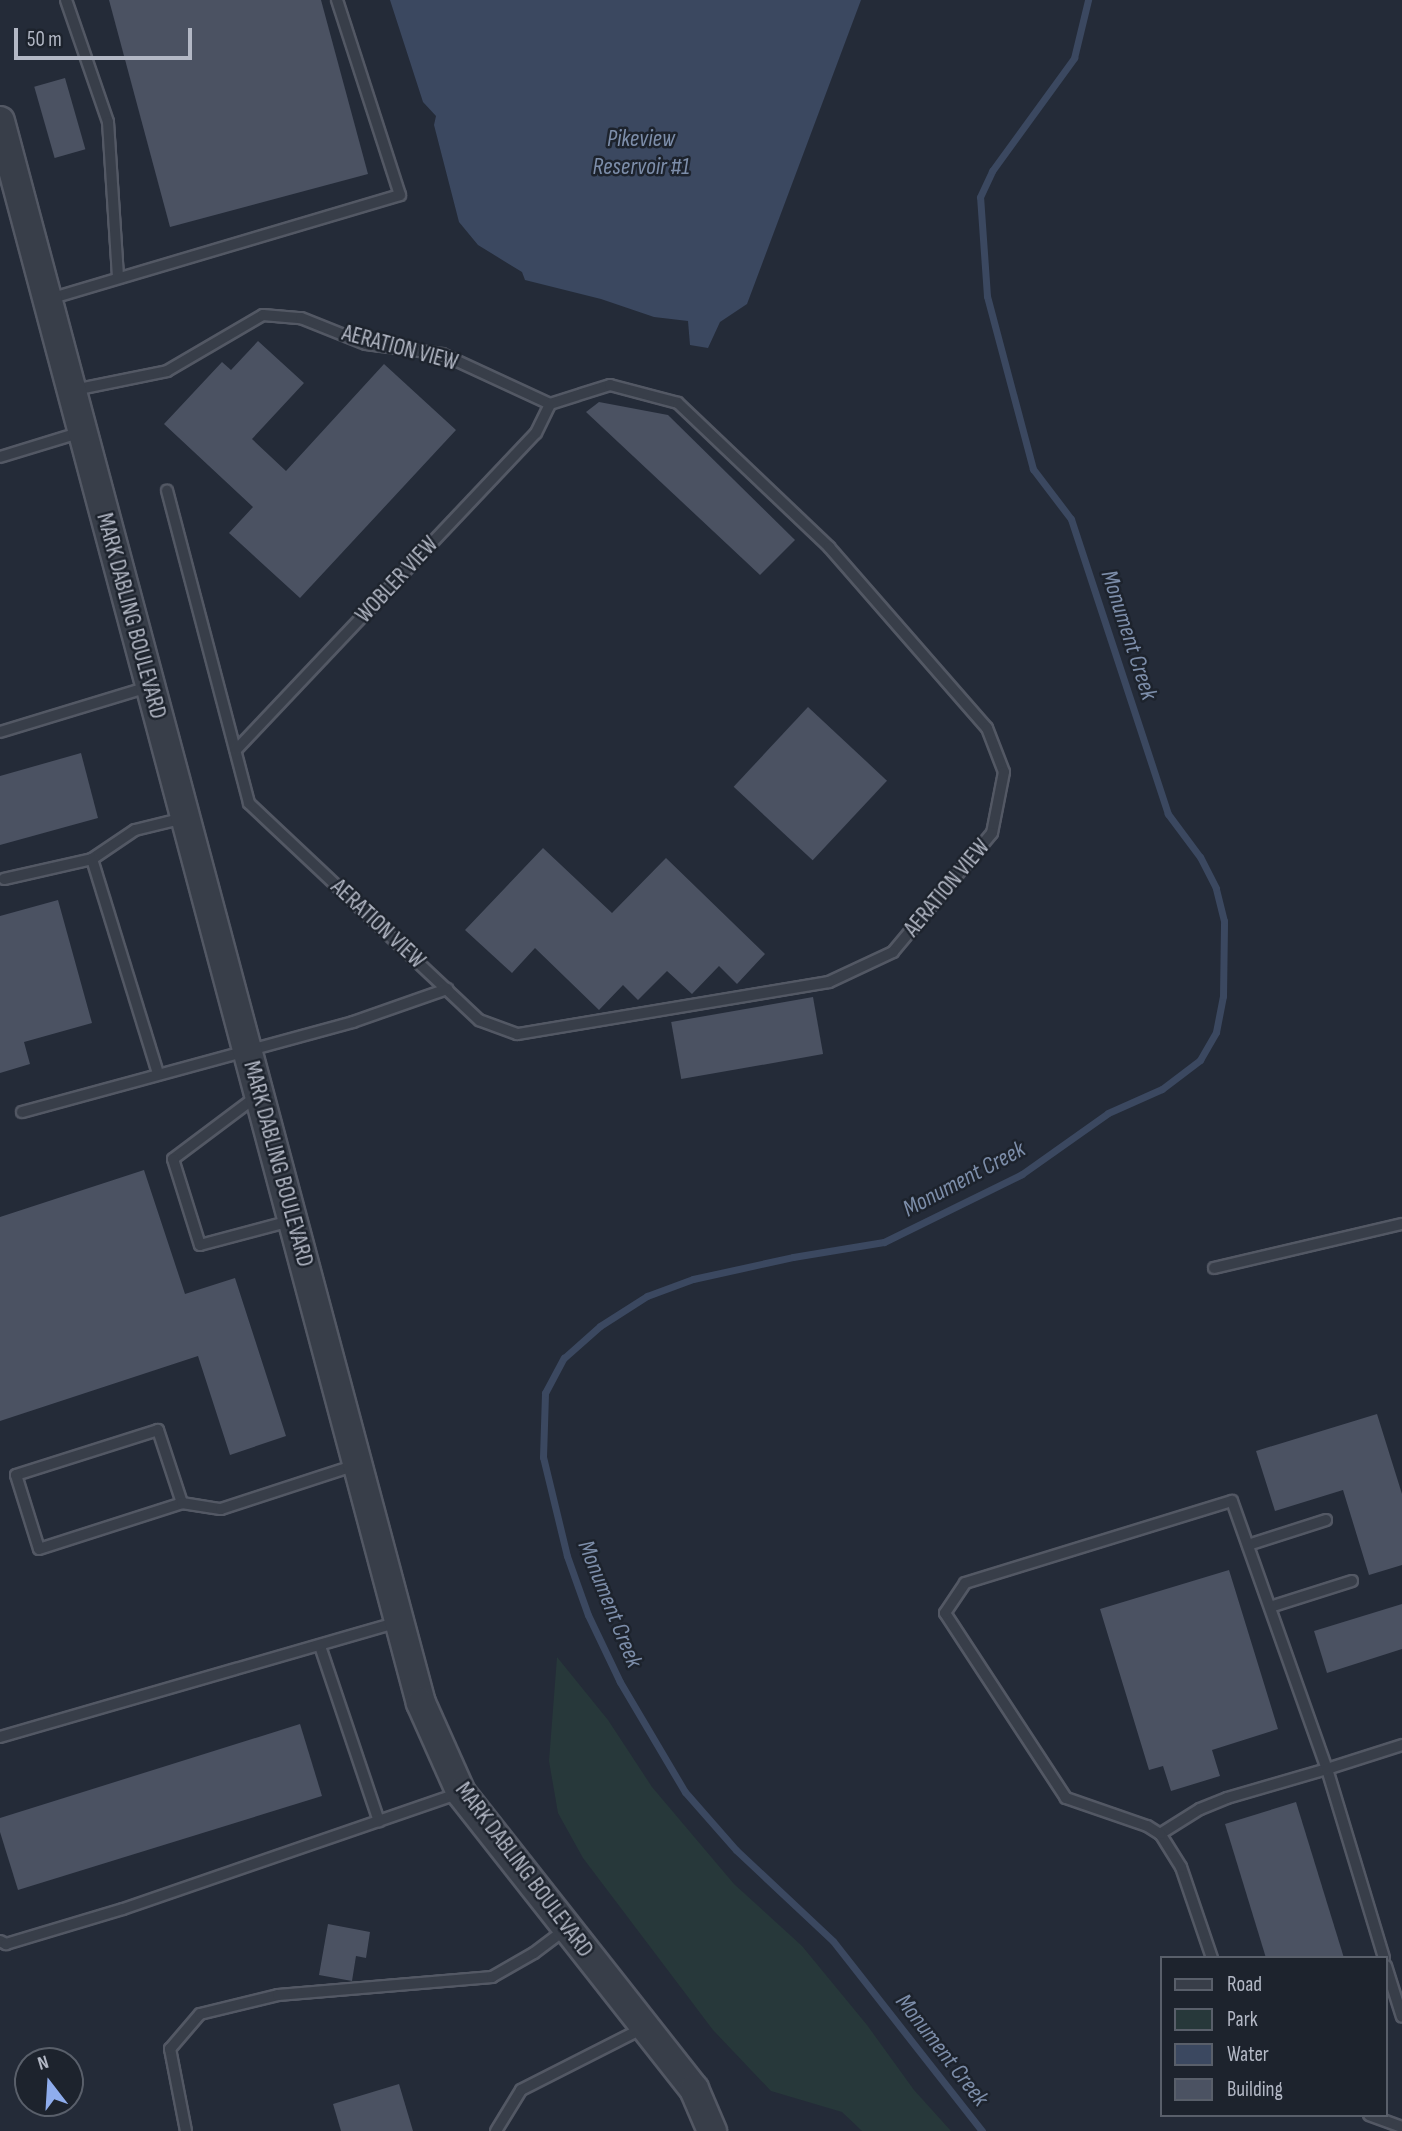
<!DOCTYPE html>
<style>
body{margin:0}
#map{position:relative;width:1402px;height:2131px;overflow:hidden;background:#242b38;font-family:"Sofia Sans Condensed",sans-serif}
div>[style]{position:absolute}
.green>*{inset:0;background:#27383a}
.water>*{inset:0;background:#3b4860}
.stream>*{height:7px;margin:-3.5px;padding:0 3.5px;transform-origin:3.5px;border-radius:3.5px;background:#3b4860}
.building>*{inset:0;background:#4b5262;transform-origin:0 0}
.roads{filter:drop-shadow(2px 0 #535864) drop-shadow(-2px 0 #535864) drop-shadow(0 2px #535864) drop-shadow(0 -2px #535864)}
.service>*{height:10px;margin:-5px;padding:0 5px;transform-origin:5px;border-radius:5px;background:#383e49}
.tertiary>*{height:28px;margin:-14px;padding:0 14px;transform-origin:14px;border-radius:14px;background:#383e49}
span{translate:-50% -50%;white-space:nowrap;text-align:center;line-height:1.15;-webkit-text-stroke:5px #1d232d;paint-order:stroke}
.street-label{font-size:23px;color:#b3b8c5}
.water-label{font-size:24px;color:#7d8eaa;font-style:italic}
.legend{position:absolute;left:1160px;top:1956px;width:228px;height:161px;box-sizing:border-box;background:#1d232d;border:2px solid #595f6a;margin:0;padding:9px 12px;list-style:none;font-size:21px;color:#b3b8c5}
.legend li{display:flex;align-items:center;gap:14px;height:35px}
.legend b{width:35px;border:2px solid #595f6a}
.north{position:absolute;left:14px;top:2047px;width:70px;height:70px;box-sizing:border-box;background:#1d232d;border:2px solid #595f6a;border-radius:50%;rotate:343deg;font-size:19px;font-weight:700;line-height:28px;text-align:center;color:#b3b8c5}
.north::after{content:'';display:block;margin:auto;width:24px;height:32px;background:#8faded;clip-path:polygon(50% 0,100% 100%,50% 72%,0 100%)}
.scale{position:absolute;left:14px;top:28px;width:178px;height:32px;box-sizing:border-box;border:4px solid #b3b8c5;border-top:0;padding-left:9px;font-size:21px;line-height:24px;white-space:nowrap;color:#b3b8c5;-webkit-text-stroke:5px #1d232d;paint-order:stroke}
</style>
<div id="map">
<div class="green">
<i style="clip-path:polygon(557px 1657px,608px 1720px,652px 1787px,734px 1884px,802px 1946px,867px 2025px,914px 2090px,951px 2131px,862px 2131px,842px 2112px,771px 2091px,713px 2030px,583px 1858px,558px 1813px,549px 1761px)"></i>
</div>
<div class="water">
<i style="clip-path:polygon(390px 0,861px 0,747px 304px,720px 322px,708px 348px,690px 345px,688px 321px,654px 317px,601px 299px,525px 280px,522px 272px,478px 245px,459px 222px,434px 125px,436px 116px,423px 102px)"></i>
</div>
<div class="stream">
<i style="left:982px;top:2131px;width:241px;rotate:-128.1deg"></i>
<i style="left:833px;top:1941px;width:133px;rotate:-136.8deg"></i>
<i style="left:736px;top:1850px;width:77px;rotate:-131.3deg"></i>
<i style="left:685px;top:1792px;width:128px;rotate:-120.6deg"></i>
<i style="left:620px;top:1682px;width:74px;rotate:-115.5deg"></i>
<i style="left:588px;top:1615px;width:63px;rotate:-109.6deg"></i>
<i style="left:567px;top:1556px;width:102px;rotate:-103.6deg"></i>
<i style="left:543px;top:1457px;width:64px;rotate:-88.2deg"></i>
<i style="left:545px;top:1393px;width:40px;rotate:-62deg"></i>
<i style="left:564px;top:1358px;width:48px;rotate:-41.6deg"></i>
<i style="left:600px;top:1326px;width:56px;rotate:-32.6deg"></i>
<i style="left:647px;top:1296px;width:49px;rotate:-20.3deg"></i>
<i style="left:693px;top:1279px;width:102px;rotate:-12.4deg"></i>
<i style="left:793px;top:1257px;width:92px;rotate:-9.4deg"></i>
<i style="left:884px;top:1242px;width:154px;rotate:-26.2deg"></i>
<i style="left:1022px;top:1174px;width:105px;rotate:-35.3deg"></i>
<i style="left:1108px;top:1113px;width:59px;rotate:-24deg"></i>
<i style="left:1162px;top:1089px;width:48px;rotate:-37.3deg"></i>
<i style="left:1200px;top:1060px;width:32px;rotate:-60deg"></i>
<i style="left:1216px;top:1032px;width:37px;rotate:-79deg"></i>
<i style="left:1223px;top:996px;width:75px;rotate:-89.2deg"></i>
<i style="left:1224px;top:921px;width:34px;rotate:-104deg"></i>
<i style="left:1216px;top:888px;width:35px;rotate:-117deg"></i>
<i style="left:1200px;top:857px;width:54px;rotate:-126.7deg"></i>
<i style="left:1168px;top:814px;width:311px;rotate:-108.2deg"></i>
<i style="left:1071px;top:519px;width:63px;rotate:-127.2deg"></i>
<i style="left:1033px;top:469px;width:179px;rotate:-104.9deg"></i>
<i style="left:987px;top:296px;width:99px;rotate:-94deg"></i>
<i style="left:980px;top:197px;width:29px;rotate:-65deg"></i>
<i style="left:992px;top:171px;width:140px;rotate:-54deg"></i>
<i style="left:1074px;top:58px;width:60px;rotate:-76.4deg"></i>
</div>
<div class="building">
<i style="clip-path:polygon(109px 0,321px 0,368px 174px,170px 227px)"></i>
<i style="left:65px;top:78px;width:74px;height:32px;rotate:74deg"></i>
<i style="clip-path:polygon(258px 341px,304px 383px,252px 439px,286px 471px,384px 364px,456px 430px,300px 598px,229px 533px,253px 507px,164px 424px,222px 362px,231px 370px)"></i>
<i style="clip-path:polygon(599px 402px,668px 415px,795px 540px,760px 575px,586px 412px)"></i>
<i style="left:808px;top:707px;width:108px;height:109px;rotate:43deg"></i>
<i style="clip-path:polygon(81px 753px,98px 818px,0 845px,0 776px)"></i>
<i style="clip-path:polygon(543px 848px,612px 913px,666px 858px,765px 954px,737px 984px,719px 966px,692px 994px,667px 971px,638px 1000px,623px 985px,599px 1010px,535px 948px,512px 973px,465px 930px)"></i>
<i style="clip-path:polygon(58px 900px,92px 1023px,24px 1042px,30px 1064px,0 1073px,0 916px)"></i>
<i style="left:813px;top:997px;width:58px;height:144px;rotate:80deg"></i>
<i style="clip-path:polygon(144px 1170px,185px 1294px,235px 1278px,286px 1436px,230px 1455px,198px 1356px,0 1421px,0 1217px)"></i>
<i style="clip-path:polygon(1377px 1414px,1402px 1494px,1402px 1565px,1369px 1575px,1343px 1490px,1275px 1511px,1256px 1451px)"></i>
<i style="clip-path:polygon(1229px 1570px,1278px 1729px,1212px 1750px,1220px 1776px,1171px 1791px,1163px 1766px,1149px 1770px,1100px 1609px)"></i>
<i style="clip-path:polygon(1402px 1604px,1402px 1649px,1327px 1673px,1314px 1631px)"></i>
<i style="clip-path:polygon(300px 1724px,322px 1796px,18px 1890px,0 1832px,0 1818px)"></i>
<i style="clip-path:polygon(1296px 1802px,1344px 1958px,1266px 1958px,1225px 1824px)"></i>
<i style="clip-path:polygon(328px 1924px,370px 1932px,366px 1958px,356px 1956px,352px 1981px,319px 1975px)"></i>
<i style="clip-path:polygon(399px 2084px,413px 2131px,341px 2131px,333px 2104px)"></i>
</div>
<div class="roads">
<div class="service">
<i style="left:66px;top:0;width:129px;rotate:71deg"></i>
<i style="left:108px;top:122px;width:156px;rotate:86.3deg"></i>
<i style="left:49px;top:299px;width:366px;rotate:-16.5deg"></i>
<i style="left:400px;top:195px;width:205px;rotate:-107.9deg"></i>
<i style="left:74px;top:390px;width:95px;rotate:-11.5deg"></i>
<i style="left:167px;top:371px;width:111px;rotate:-30.3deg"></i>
<i style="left:263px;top:315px;width:38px;rotate:5deg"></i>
<i style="left:301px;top:318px;width:70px;rotate:21.8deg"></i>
<i style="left:366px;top:344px;width:77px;rotate:7.5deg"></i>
<i style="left:442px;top:354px;width:119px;rotate:24.8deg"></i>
<i style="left:550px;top:404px;width:63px;rotate:-17.6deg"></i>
<i style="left:610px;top:385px;width:70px;rotate:14.8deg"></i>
<i style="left:678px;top:403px;width:209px;rotate:43.6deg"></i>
<i style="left:829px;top:547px;width:240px;rotate:48.9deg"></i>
<i style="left:987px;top:728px;width:47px;rotate:68.9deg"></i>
<i style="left:1004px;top:772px;width:62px;rotate:101.1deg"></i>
<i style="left:992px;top:833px;width:155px;rotate:129.8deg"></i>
<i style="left:893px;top:952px;width:71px;rotate:154.9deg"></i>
<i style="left:829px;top:982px;width:316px;rotate:170.5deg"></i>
<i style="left:517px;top:1034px;width:40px;rotate:-159.8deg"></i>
<i style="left:479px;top:1020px;width:316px;rotate:-136.7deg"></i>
<i style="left:249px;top:803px;width:323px;rotate:-104.7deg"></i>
<i style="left:0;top:457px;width:86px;rotate:-17deg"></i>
<i style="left:0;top:732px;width:155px;rotate:-16.9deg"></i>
<i style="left:236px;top:750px;width:436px;rotate:-46.6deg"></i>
<i style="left:536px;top:433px;width:32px;rotate:-64deg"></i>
<i style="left:92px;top:859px;width:52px;rotate:-34deg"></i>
<i style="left:135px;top:830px;width:50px;rotate:-13.8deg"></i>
<i style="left:4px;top:879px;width:90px;rotate:-12.8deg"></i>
<i style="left:92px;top:859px;width:225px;rotate:72.9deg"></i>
<i style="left:257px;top:1096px;width:105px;rotate:143.1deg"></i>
<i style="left:173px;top:1159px;width:90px;rotate:72.6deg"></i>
<i style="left:200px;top:1245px;width:93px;rotate:-14.9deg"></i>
<i style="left:22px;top:1112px;width:343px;rotate:-15.2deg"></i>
<i style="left:353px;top:1022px;width:100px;rotate:-19.3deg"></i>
<i style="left:1214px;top:1268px;width:193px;rotate:-13.2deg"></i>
<i style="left:182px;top:1503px;width:77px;rotate:-108.2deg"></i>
<i style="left:158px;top:1430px;width:149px;rotate:162.4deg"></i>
<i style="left:16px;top:1475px;width:77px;rotate:72.7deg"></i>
<i style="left:39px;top:1549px;width:150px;rotate:-17.8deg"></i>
<i style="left:182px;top:1503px;width:39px;rotate:9deg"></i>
<i style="left:221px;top:1509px;width:142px;rotate:-18.1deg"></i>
<i style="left:1248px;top:1545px;width:82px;rotate:-17.8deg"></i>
<i style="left:1270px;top:1607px;width:86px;rotate:-17.6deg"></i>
<i style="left:320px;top:1646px;width:185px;rotate:71.4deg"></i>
<i style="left:0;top:1737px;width:414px;rotate:-16.1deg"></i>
<i style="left:1160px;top:1834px;width:47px;rotate:-32deg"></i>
<i style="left:1200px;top:1809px;width:29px;rotate:-22deg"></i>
<i style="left:1227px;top:1798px;width:104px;rotate:-16.2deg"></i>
<i style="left:1327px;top:1769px;width:197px;rotate:73.2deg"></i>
<i style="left:0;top:1941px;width:7px;rotate:27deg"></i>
<i style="left:6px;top:1944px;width:122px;rotate:-16.7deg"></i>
<i style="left:123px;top:1909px;width:355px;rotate:-19deg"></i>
<i style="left:1212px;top:1958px;width:96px;rotate:-108.8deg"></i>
<i style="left:1181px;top:1867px;width:39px;rotate:-122deg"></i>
<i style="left:1160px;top:1834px;width:15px;rotate:-148deg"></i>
<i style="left:1147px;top:1826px;width:86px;rotate:-160.9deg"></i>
<i style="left:1066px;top:1798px;width:221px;rotate:-123.2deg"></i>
<i style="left:945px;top:1613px;width:36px;rotate:-56deg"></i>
<i style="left:965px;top:1583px;width:279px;rotate:-17.1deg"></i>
<i style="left:1232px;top:1501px;width:284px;rotate:70.5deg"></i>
<i style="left:1327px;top:1769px;width:79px;rotate:-17.7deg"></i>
<i style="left:1386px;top:1966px;width:53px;rotate:72.6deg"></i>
<i style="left:1369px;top:2115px;width:35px;rotate:20deg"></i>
<i style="left:186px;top:2131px;width:84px;rotate:-101deg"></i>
<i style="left:170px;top:2049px;width:46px;rotate:-49.4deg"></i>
<i style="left:200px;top:2014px;width:80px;rotate:-13.7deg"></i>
<i style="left:278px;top:1995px;width:215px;rotate:-4.8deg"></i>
<i style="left:492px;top:1977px;width:48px;rotate:-29.7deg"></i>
<i style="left:534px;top:1953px;width:39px;rotate:-37deg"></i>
<i style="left:496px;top:2131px;width:48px;rotate:-58.6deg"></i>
<i style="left:521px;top:2090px;width:137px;rotate:-26.9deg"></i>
</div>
<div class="tertiary">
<i style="left:0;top:121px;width:1637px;rotate:75.1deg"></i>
<i style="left:421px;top:1703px;width:98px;rotate:66deg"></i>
<i style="left:461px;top:1793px;width:377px;rotate:51.8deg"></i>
<i style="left:694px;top:2089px;width:46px;rotate:66.8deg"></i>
</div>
</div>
<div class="street-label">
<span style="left:400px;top:348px;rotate:15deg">AERATION VIEW</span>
<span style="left:397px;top:580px;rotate:-47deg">WOBLER VIEW</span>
<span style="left:131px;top:616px;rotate:75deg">MARK DABLING BOULEVARD</span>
<span style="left:947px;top:888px;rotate:-50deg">AERATION VIEW</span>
<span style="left:378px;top:924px;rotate:43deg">AERATION VIEW</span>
<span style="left:278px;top:1164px;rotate:75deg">MARK DABLING BOULEVARD</span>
<span style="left:524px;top:1870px;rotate:53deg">MARK DABLING BOULEVARD</span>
</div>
<div class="water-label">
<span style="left:641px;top:153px">Pikeview<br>Reservoir #1</span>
<span style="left:1129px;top:635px;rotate:72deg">Monument Creek</span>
<span style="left:964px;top:1179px;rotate:-28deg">Monument Creek</span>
<span style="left:610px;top:1604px;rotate:68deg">Monument Creek</span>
<span style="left:942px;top:2050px;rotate:52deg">Monument Creek</span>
</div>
<ul class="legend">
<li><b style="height:9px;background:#383e49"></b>Road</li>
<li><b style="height:19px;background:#27383a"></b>Park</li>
<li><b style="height:19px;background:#3b4860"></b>Water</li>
<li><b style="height:19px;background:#4b5262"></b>Building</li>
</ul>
<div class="north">N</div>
<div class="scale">50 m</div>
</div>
